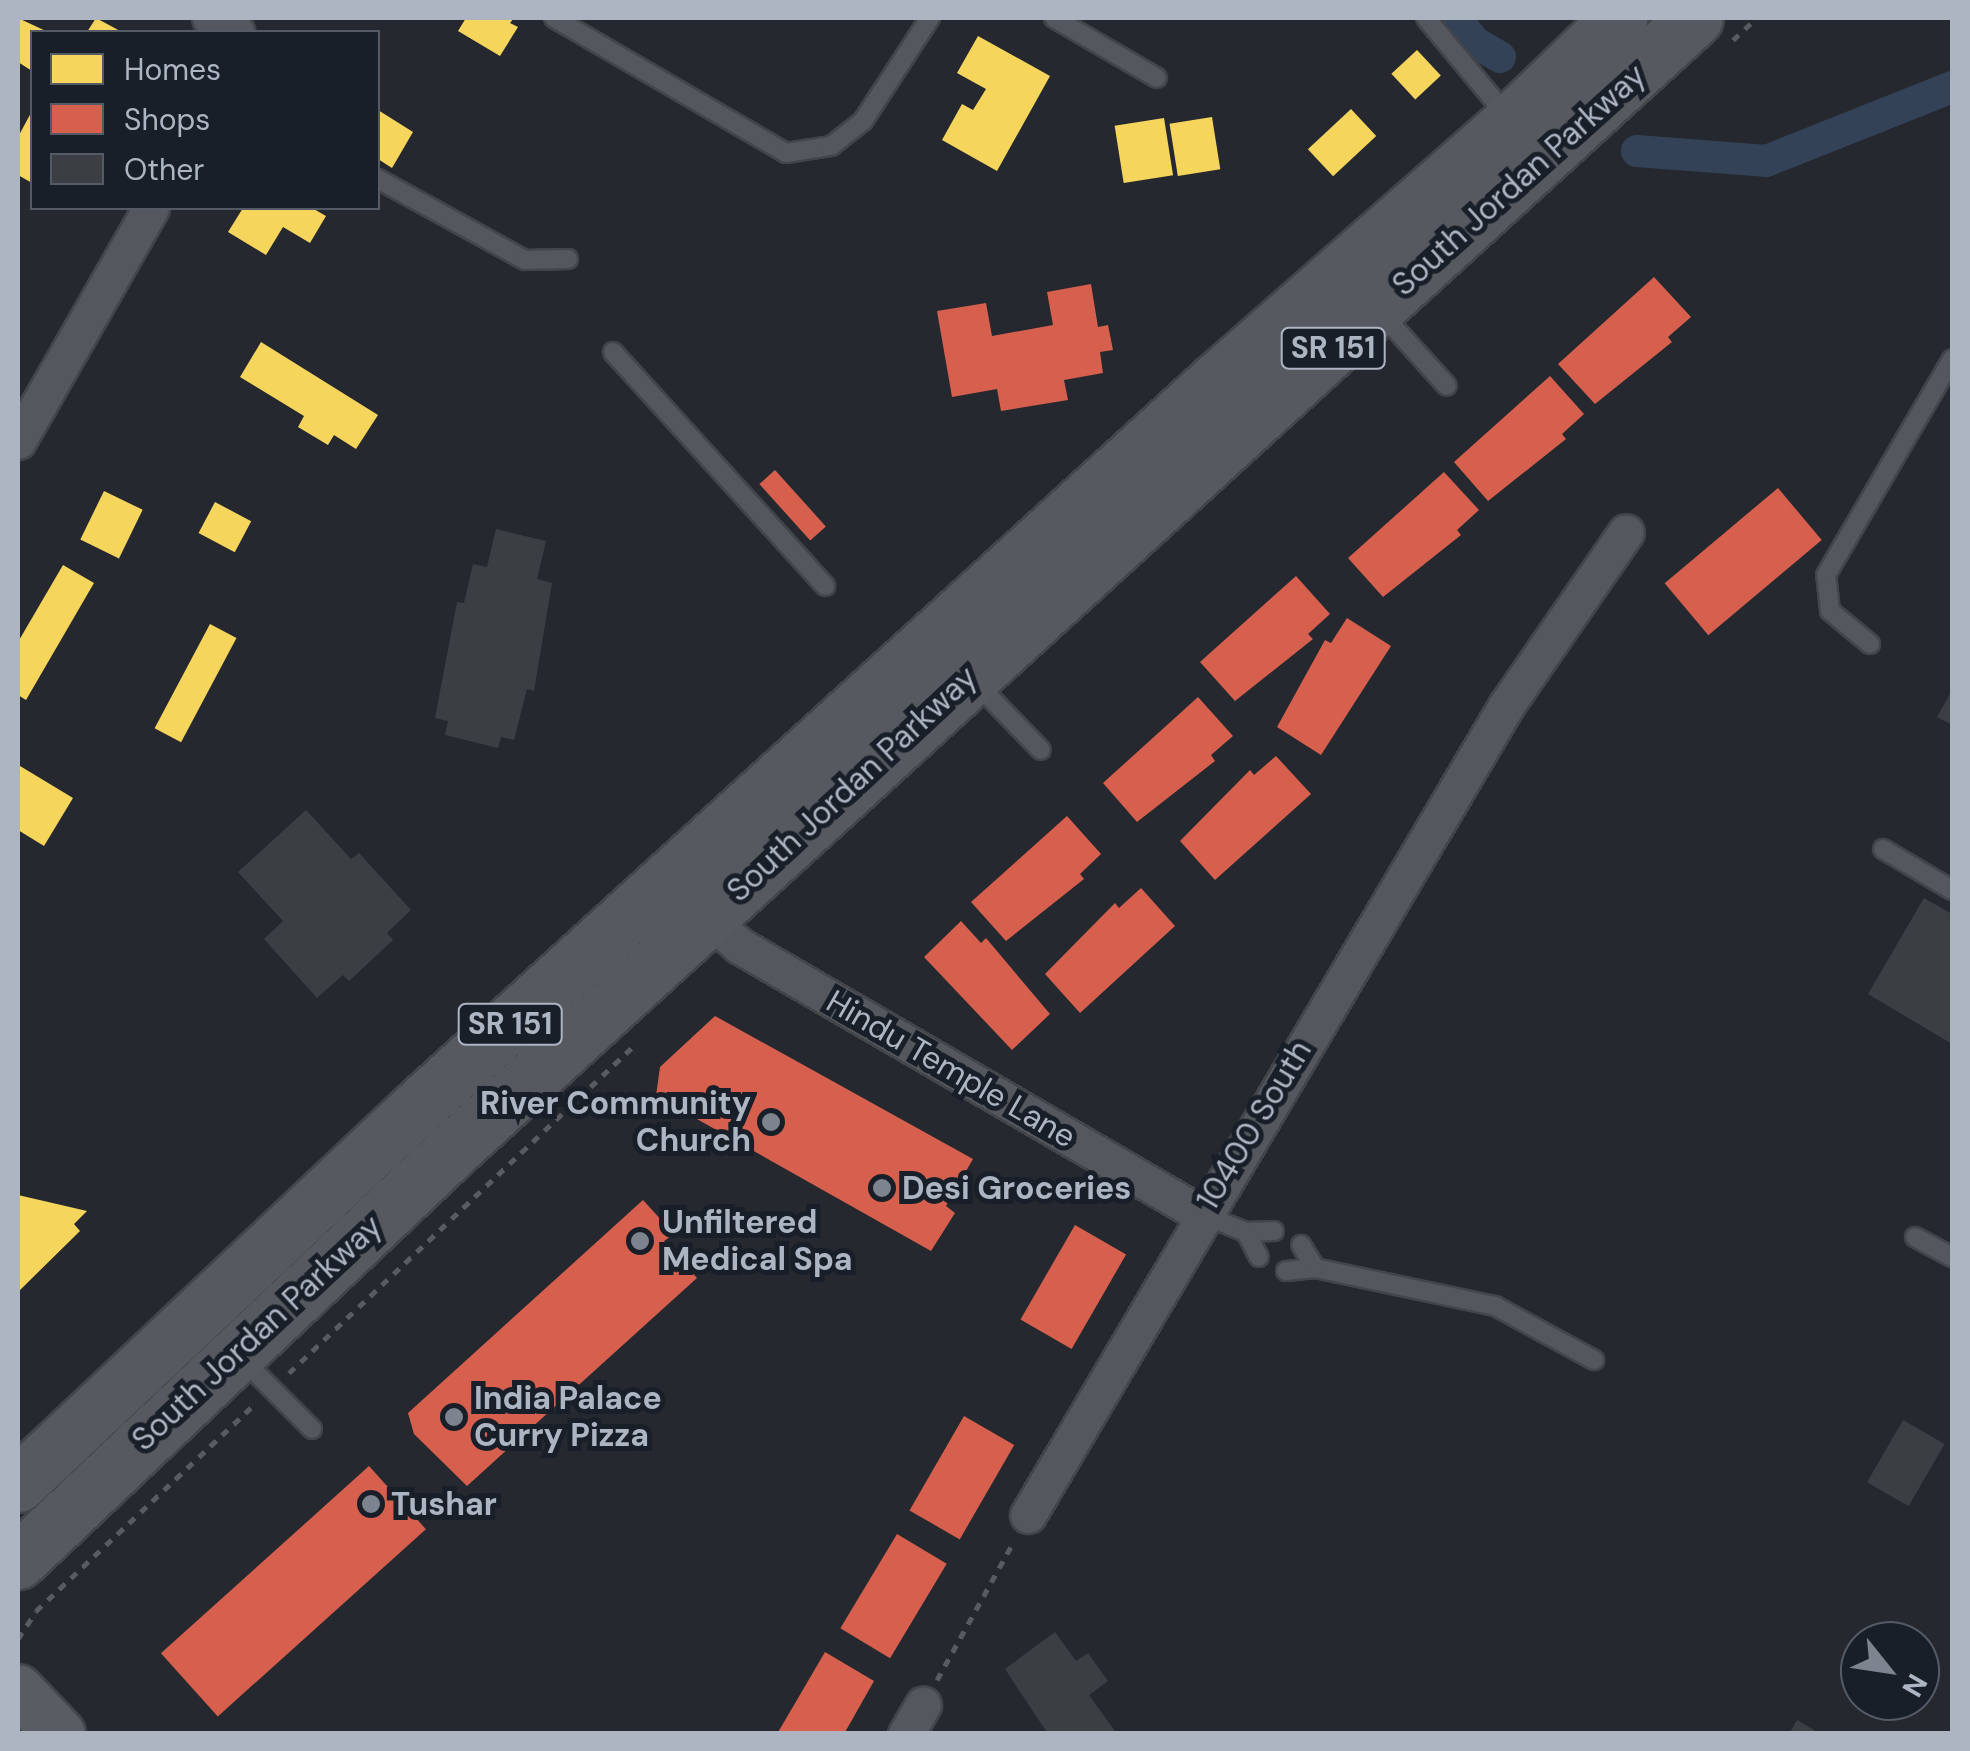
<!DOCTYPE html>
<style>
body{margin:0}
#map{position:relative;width:1970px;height:1751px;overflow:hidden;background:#25292f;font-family:"DM Sans",sans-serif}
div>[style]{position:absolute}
.homes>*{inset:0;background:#f6d55c;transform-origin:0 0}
.shops>*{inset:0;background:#d6604d;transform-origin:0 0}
.canal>*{height:32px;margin:-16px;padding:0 16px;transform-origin:16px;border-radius:16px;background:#344258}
.building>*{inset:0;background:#3b3f44;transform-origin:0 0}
.path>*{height:5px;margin-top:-2.5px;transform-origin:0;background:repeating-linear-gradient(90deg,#585c61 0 8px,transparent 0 16px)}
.roads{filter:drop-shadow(2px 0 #42454a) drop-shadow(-2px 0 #42454a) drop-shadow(0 2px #42454a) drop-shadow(0 -2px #42454a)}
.lane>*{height:18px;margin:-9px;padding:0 9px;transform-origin:9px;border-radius:9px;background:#54575e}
.street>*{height:35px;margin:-17.5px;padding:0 17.5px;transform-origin:17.5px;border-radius:17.5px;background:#54575e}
.secondary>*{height:50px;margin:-25px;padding:0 25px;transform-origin:25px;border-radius:25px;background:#585c63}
.primary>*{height:55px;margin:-27.5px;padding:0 27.5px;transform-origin:27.5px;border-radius:27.5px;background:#565960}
.dots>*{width:28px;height:28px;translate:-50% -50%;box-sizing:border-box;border:5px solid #191f29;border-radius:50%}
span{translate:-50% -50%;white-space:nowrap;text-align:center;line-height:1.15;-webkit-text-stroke:10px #191f29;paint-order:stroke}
.shield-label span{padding:2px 8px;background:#191f29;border:2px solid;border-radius:8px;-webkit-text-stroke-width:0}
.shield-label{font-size:30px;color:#adb4c2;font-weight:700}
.street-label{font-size:32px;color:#adb4c2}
.poi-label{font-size:32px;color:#adb4c2;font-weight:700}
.right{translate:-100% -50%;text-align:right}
.left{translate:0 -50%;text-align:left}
.frame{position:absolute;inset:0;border:20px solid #adb4c2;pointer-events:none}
.legend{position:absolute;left:30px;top:30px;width:350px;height:180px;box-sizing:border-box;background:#191f29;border:2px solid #545b66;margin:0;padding:12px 18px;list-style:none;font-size:30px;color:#adb4c2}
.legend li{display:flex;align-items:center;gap:20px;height:50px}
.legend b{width:50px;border:2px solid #545b66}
.north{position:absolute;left:1840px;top:1621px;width:100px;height:100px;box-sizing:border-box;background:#191f29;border:2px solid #545b66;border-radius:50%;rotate:120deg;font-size:28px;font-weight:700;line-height:40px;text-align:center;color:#adb4c2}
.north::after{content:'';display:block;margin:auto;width:35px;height:45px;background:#7d838f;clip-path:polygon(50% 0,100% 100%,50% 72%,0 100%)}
</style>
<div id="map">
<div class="homes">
<i style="clip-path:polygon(18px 18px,48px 32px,32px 32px,32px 71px,18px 62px)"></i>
<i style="clip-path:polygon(96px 18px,122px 32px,87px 32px)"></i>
<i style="clip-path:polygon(466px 18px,514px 18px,510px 23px,518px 27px,500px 56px,458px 31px)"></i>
<i style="clip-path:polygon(978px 36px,1050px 76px,997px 171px,942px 140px,962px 104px,973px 110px,986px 89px,957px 73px)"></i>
<i style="left:1417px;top:50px;width:35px;height:35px;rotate:47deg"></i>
<i style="left:1351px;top:109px;width:37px;height:59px;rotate:47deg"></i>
<i style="clip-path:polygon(378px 110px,413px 132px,392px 168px,378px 159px)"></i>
<i style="clip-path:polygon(32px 111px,32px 183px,18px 175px,18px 137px)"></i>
<i style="left:1212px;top:117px;width:53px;height:43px;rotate:81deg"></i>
<i style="left:1164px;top:118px;width:58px;height:50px;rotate:81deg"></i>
<i style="clip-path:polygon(243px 208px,312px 208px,326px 216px,310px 243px,283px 227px,266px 255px,228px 232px)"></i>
<i style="clip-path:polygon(261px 342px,378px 415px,356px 449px,334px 435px,328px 445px,298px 427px,304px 416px,240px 377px)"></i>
<i style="left:104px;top:491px;width:43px;height:54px;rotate:26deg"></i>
<i style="left:215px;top:502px;width:41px;height:35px;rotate:28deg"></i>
<i style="clip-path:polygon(63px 565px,94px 583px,26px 700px,18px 695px,18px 642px)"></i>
<i style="left:210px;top:624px;width:30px;height:118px;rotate:28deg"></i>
<i style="clip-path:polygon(20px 766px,73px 798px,44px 846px,18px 830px)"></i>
<i style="clip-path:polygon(18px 1195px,87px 1211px,74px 1224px,80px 1231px,18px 1292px)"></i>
</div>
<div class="shops">
<i style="clip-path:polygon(1654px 277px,1691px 317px,1668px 337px,1672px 342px,1595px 404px,1558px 364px)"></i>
<i style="clip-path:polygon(1091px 284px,1098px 327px,1108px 325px,1113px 350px,1100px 352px,1103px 373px,1064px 380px,1068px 400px,1001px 411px,997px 389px,952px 397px,937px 311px,986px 303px,992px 336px,1053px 325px,1047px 292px)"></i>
<i style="clip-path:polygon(1550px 376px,1584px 414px,1562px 434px,1566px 439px,1488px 501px,1454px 462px)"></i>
<i style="left:775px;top:470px;width:76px;height:21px;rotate:48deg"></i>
<i style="clip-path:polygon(1444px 472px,1479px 510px,1457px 530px,1461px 535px,1383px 597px,1348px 558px)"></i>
<i style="left:1778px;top:488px;width:68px;height:148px;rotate:50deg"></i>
<i style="clip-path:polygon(1296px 576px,1330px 614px,1308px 634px,1313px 639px,1235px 701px,1200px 662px)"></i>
<i style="clip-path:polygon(1347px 618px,1391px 646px,1321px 755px,1277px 727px,1325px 640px,1331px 643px)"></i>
<i style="clip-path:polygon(1198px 697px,1233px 736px,1211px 755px,1215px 761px,1137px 822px,1103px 783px)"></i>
<i style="clip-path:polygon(1276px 756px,1311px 794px,1215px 880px,1180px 841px,1250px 770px,1254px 775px)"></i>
<i style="clip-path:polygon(1067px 816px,1101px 854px,1080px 874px,1084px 879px,1006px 941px,971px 902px)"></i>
<i style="clip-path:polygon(1141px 888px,1175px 926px,1080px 1013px,1045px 974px,1115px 903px,1119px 908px)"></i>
<i style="clip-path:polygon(961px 921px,981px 943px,986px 938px,1050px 1014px,1012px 1050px,924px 957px)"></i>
<i style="clip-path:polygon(715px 1016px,973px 1159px,946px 1206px,955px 1213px,931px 1251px,656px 1096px,660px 1067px)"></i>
<i style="clip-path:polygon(643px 1200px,674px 1234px,664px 1241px,697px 1278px,467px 1486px,414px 1434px,408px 1413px)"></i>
<i style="left:1075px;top:1225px;width:59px;height:109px;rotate:30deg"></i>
<i style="left:964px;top:1416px;width:58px;height:109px;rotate:30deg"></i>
<i style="left:369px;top:1466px;width:85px;height:280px;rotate:48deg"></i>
<i style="left:897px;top:1534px;width:58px;height:110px;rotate:31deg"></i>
<i style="clip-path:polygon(825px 1652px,874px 1681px,844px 1734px,777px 1734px)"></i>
</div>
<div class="canal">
<i style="left:1456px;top:18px;width:30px;rotate:53deg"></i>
<i style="left:1474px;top:42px;width:30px;rotate:30deg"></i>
<i style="left:1637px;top:151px;width:129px;rotate:4.4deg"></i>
<i style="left:1766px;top:161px;width:200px;rotate:-21.7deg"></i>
</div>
<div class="building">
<i style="clip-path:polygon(496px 529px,546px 541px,537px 579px,552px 583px,534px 691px,527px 689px,514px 740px,501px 737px,498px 748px,445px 735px,448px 721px,435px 718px,457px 602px,464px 603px,473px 564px,487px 567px)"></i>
<i style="clip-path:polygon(1952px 690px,1952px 725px,1937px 717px)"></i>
<i style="clip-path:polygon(306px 810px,351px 859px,359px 853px,411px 910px,387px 933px,393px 940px,349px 981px,343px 975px,317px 998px,264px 939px,283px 921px,238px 872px)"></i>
<i style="clip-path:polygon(1924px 898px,1952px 914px,1952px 1044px,1868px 994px)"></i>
<i style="left:1903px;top:1420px;width:48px;height:72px;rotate:30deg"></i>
<i style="clip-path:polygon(1055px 1632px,1076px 1661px,1088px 1653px,1108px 1681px,1089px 1695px,1117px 1734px,1048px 1734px,1005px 1669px)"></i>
<i style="clip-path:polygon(1797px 1720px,1821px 1734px,1789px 1734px)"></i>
</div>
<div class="path">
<i style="left:1733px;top:40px;width:33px;rotate:-43deg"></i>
<i style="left:289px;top:1373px;width:480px;rotate:-43.5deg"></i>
<i style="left:18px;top:1639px;width:33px;rotate:-57deg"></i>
<i style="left:36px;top:1611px;width:301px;rotate:-43.4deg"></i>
<i style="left:937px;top:1680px;width:159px;rotate:-61deg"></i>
</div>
<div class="roads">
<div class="lane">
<i style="left:554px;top:18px;width:268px;rotate:30.2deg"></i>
<i style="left:786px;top:153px;width:46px;rotate:-8.8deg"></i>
<i style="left:831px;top:146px;width:41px;rotate:-38deg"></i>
<i style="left:863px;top:121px;width:123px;rotate:-57deg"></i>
<i style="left:1054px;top:18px;width:119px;rotate:30.2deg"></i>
<i style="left:1426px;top:18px;width:129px;rotate:50.4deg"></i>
<i style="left:378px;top:179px;width:168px;rotate:28.9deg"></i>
<i style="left:525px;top:260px;width:43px;rotate:-1.3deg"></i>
<i style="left:1381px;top:313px;width:98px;rotate:47.9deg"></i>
<i style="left:613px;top:352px;width:316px;rotate:47.8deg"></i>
<i style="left:1870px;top:644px;width:52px;rotate:-140.5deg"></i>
<i style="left:1830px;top:611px;width:36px;rotate:-96deg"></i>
<i style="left:1826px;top:575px;width:250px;rotate:-59.7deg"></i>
<i style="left:976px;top:683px;width:93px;rotate:45.9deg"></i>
<i style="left:1883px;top:849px;width:80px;rotate:30.7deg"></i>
<i style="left:1201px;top:1214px;width:48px;rotate:21.8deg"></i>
<i style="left:1246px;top:1232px;width:28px;rotate:-2deg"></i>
<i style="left:1246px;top:1232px;width:28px;rotate:63deg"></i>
<i style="left:1915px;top:1237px;width:42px;rotate:28.4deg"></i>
<i style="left:1315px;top:1268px;width:184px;rotate:11.9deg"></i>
<i style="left:1495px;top:1306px;width:113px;rotate:28.6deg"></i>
<i style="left:1286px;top:1271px;width:29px;rotate:-6deg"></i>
<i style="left:1315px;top:1268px;width:27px;rotate:-121deg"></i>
<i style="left:242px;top:1359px;width:99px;rotate:45deg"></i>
</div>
<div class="street">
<i style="left:210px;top:18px;width:30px;rotate:28deg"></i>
<i style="left:18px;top:441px;width:268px;rotate:-60.3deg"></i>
<i style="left:707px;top:918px;width:43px;rotate:40.3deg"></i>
<i style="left:740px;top:946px;width:533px;rotate:30.17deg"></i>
<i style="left:1028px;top:1515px;width:940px;rotate:-59.42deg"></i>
<i style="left:1506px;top:706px;width:211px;rotate:-55.4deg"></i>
<i style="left:906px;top:1734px;width:34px;rotate:-60deg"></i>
</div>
<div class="secondary">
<i style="left:18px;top:1690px;width:61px;rotate:46.3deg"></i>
</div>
<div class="primary">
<i style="left:18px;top:1484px;width:551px;rotate:-43.31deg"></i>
<i style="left:419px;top:1106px;width:1079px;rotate:-42.3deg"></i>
<i style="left:1217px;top:380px;width:393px;rotate:-41.3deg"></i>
<i style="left:1512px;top:121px;width:149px;rotate:-43.9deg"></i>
<i style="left:18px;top:1561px;width:603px;rotate:-43.39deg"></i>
<i style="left:456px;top:1147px;width:1676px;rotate:-42.34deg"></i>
</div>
</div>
<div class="dots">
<i style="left:771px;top:1122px;background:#7d838f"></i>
<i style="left:882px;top:1188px;background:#7d838f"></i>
<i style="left:640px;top:1241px;background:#7d838f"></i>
<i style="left:454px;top:1417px;background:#7d838f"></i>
<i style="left:371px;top:1504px;background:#7d838f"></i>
</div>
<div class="shield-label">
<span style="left:1333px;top:348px">SR 151</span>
<span style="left:510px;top:1024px">SR 151</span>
</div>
<div class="street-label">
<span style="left:1519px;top:180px;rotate:-42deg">South Jordan Parkway</span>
<span style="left:852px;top:784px;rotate:-43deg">South Jordan Parkway</span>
<span style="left:951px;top:1069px;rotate:30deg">Hindu Temple Lane</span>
<span style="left:1254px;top:1125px;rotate:-59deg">10400 South</span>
<span style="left:257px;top:1333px;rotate:-43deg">South Jordan Parkway</span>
</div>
<div class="poi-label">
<span class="right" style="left:751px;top:1122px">River Community<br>Church</span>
<span class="left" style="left:902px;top:1188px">Desi Groceries</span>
<span class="left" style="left:662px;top:1241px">Unfiltered<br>Medical Spa</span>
<span class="left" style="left:474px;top:1417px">India Palace<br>Curry Pizza</span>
<span class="left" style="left:391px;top:1504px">Tushar</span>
</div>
<div class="frame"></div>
<ul class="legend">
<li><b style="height:28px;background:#f6d55c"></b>Homes</li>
<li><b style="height:28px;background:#d6604d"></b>Shops</li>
<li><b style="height:28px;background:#3b3f44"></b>Other</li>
</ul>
<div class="north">N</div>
</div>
